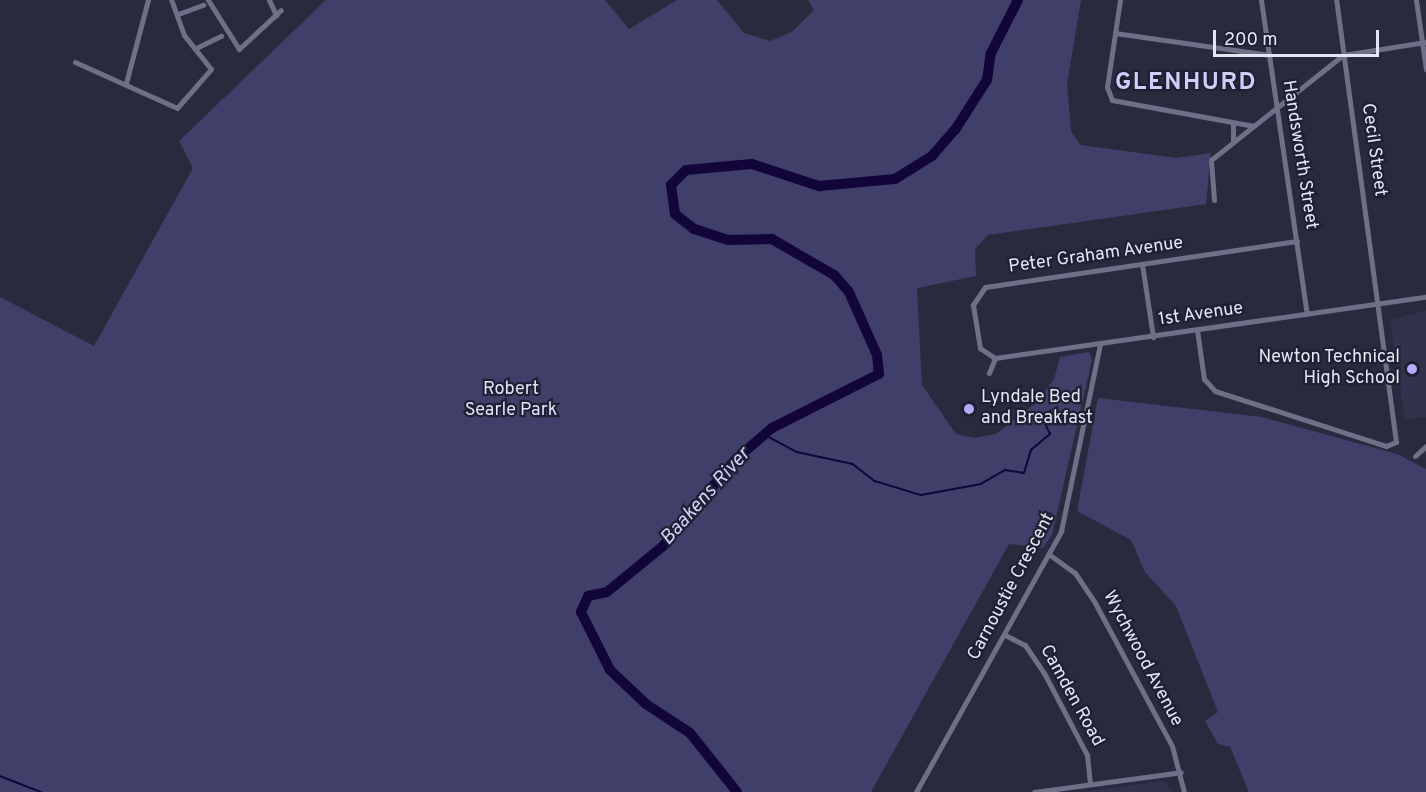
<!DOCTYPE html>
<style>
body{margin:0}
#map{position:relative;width:1426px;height:792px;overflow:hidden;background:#292a3e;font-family:Overpass,sans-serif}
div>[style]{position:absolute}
.built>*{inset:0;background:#32324d}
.green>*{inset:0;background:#403f6a}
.stream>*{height:1.5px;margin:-0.75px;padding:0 0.75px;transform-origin:0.75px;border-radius:0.75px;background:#110539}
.river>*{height:10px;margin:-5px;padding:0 5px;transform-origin:5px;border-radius:5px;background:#110539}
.minor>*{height:5px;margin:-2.5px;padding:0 2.5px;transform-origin:2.5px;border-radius:2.5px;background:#6f7088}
.dots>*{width:16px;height:16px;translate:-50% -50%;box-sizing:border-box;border:3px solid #202034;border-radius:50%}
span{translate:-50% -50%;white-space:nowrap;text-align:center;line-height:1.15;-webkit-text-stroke:4.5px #202034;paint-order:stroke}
.street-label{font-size:18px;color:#e5e6f4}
.poi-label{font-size:18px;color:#e5e6f4}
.right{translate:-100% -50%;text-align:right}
.left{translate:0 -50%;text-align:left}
.park-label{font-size:18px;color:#e1e2f8}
.water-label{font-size:20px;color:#cfd0fb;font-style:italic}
.district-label{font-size:24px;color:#cdcefa;font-weight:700;letter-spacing:1.5px}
.scale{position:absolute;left:1213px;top:30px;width:166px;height:27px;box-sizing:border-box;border:3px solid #e5e6f4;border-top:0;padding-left:8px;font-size:18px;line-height:21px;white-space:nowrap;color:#e5e6f4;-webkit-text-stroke:4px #202034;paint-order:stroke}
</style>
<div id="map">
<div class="built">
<i style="clip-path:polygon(1426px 310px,1426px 417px,1405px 420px,1390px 320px)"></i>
<i style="clip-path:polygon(1163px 781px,1173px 792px,1083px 792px)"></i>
</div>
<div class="green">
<i style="clip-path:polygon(326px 0,605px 0,629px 29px,677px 0,717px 0,744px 33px,770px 41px,792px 32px,814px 10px,808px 0,1081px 0,1067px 84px,1071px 131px,1080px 145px,1177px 158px,1211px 153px,1206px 204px,988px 235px,975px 249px,976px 276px,917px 288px,922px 385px,956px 434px,974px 438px,996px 434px,1038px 401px,1054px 379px,1060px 357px,1089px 352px,1092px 360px,1052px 535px,1043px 548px,1009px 544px,871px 792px,0 792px,0 297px,94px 346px,193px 168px,179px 141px)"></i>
<i style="clip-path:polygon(1098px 398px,1262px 417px,1397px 454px,1426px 469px,1426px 792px,1249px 792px,1230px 747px,1218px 744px,1205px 721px,1218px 712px,1176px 606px,1145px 572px,1131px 540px,1077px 511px)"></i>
</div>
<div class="stream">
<i style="left:765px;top:435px;width:36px;rotate:28deg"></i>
<i style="left:797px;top:452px;width:57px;rotate:12.1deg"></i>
<i style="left:853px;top:464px;width:28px;rotate:38deg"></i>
<i style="left:875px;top:481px;width:48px;rotate:16.9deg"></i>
<i style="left:921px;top:495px;width:61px;rotate:-10.4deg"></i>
<i style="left:981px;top:484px;width:28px;rotate:-30deg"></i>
<i style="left:1005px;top:470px;width:19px;rotate:9deg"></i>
<i style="left:1024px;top:473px;width:24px;rotate:-73deg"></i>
<i style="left:1031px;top:450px;width:25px;rotate:-40deg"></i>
<i style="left:1050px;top:434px;width:11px;rotate:-117deg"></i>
<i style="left:1045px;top:424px;width:14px;rotate:-69deg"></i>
<i style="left:0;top:776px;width:44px;rotate:21.3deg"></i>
</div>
<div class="river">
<i style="left:737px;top:792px;width:75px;rotate:-128.5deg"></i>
<i style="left:690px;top:733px;width:53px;rotate:-146.6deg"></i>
<i style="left:646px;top:704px;width:50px;rotate:-136.6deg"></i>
<i style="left:610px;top:670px;width:65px;rotate:-116.6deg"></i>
<i style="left:581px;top:612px;width:17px;rotate:-66deg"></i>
<i style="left:588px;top:596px;width:19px;rotate:-12deg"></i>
<i style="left:607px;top:592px;width:72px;rotate:-39.4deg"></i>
<i style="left:663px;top:546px;width:112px;rotate:-50.1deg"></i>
<i style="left:735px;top:460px;width:49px;rotate:-40.9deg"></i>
<i style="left:772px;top:428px;width:120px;rotate:-26.8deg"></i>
<i style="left:879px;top:374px;width:19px;rotate:-96deg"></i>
<i style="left:877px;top:355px;width:69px;rotate:-114deg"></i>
<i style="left:849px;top:292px;width:23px;rotate:-131deg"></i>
<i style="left:834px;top:275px;width:72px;rotate:-149.9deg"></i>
<i style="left:772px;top:239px;width:44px;rotate:178.7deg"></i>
<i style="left:728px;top:240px;width:36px;rotate:-162deg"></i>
<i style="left:694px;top:229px;width:24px;rotate:-142deg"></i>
<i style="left:675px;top:214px;width:29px;rotate:-98deg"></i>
<i style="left:671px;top:185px;width:21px;rotate:-45deg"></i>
<i style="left:686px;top:170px;width:66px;rotate:-5.2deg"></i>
<i style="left:752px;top:164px;width:71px;rotate:18.2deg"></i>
<i style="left:819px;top:186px;width:76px;rotate:-5.3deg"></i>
<i style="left:895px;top:179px;width:44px;rotate:-31.9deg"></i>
<i style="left:932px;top:156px;width:35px;rotate:-49deg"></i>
<i style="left:955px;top:130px;width:59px;rotate:-57.4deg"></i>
<i style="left:987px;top:80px;width:27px;rotate:-82deg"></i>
<i style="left:991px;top:53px;width:59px;rotate:-63deg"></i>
</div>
<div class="minor">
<i style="left:208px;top:0;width:58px;rotate:57.7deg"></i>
<i style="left:239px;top:49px;width:57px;rotate:-42.9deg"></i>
<i style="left:269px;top:0;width:17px;rotate:65deg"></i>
<i style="left:1120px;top:0;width:88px;rotate:98.5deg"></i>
<i style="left:1107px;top:87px;width:14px;rotate:69deg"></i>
<i style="left:1112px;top:100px;width:143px;rotate:10.4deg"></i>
<i style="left:1261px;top:0;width:317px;rotate:81.7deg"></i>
<i style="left:1416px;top:0;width:70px;rotate:81.8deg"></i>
<i style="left:178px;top:14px;width:27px;rotate:-20deg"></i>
<i style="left:1115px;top:33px;width:156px;rotate:8.1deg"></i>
<i style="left:196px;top:48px;width:28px;rotate:-26deg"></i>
<i style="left:75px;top:62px;width:112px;rotate:24.3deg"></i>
<i style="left:177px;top:108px;width:52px;rotate:-48.9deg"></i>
<i style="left:211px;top:69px;width:43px;rotate:-128.5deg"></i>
<i style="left:184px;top:35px;width:37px;rotate:-110deg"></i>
<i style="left:126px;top:83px;width:86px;rotate:-75.2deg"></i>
<i style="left:1233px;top:141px;width:18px;rotate:-90deg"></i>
<i style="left:1214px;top:200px;width:40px;rotate:-94.3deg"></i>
<i style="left:1211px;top:160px;width:169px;rotate:-38.5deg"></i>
<i style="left:1343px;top:55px;width:84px;rotate:-8.9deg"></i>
<i style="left:1297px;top:241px;width:315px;rotate:171.6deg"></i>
<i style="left:985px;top:287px;width:22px;rotate:124deg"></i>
<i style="left:973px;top:305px;width:44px;rotate:80.8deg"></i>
<i style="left:980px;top:348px;width:18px;rotate:34deg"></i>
<i style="left:995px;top:358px;width:435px;rotate:-8.1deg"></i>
<i style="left:1142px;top:264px;width:74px;rotate:81.4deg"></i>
<i style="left:1197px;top:330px;width:49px;rotate:81.9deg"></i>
<i style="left:1204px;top:379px;width:16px;rotate:47deg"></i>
<i style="left:1215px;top:391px;width:180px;rotate:17.8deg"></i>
<i style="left:1386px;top:446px;width:11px;rotate:-22deg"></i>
<i style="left:1396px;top:442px;width:446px;rotate:-97.7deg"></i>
<i style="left:989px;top:373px;width:16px;rotate:-68deg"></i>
<i style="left:1415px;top:456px;width:15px;rotate:-42deg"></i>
<i style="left:1050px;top:555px;width:31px;rotate:36deg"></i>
<i style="left:1075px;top:573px;width:36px;rotate:56deg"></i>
<i style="left:1095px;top:603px;width:162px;rotate:61.7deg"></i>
<i style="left:1172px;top:746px;width:48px;rotate:75.4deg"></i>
<i style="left:1005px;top:635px;width:22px;rotate:27deg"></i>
<i style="left:1025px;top:645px;width:34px;rotate:56deg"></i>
<i style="left:1044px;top:673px;width:93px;rotate:62.3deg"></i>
<i style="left:1087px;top:755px;width:29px;rotate:84deg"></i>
<i style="left:916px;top:792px;width:299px;rotate:-60.9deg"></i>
<i style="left:1061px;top:531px;width:190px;rotate:-78.2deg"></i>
<i style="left:1034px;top:792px;width:148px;rotate:-7.7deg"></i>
</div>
<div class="dots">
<i style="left:1412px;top:369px;background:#aeaefa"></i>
<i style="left:969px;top:409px;background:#aeaefa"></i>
</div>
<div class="street-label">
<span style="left:1373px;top:150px;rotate:82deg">Cecil Street</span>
<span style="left:1299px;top:155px;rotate:81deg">Handsworth Street</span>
<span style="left:1096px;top:256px;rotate:-8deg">Peter Graham Avenue</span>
<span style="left:1201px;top:315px;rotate:-8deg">1st Avenue</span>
<span style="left:1012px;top:587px;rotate:-62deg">Carnoustie Crescent</span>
<span style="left:1142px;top:659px;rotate:62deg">Wychwood Avenue</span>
<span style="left:1071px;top:696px;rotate:61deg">Camden Road</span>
</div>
<div class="poi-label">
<span class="right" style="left:1400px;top:369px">Newton Technical<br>High School</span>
<span class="left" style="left:981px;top:409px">Lyndale Bed<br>and Breakfast</span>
</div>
<div class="park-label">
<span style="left:511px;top:401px">Robert<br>Searle Park</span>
</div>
<div class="water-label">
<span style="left:706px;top:497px;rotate:-48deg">Baakens River</span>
</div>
<div class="district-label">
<span style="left:1186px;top:84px">GLENHURD</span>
</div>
<div class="scale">200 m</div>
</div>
